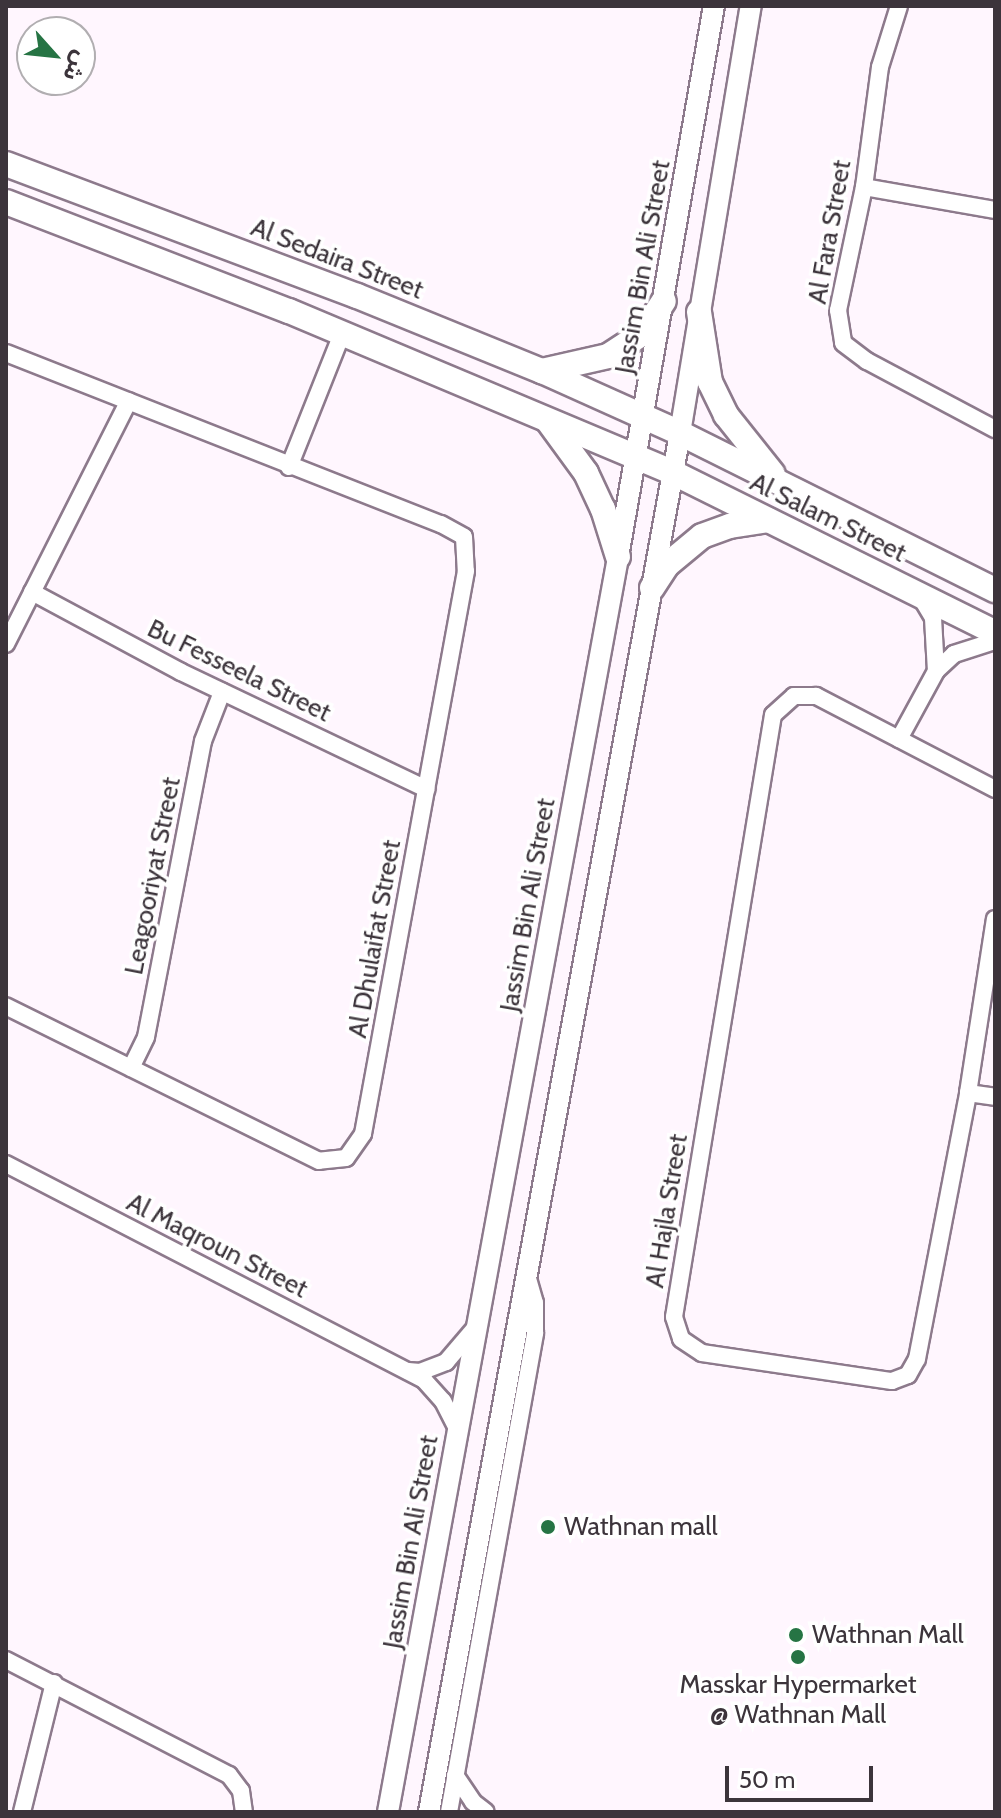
<!DOCTYPE html>
<meta charset="utf-8">
<style>
body{margin:0}
#map{position:relative;width:1001px;height:1818px;overflow:hidden;background:#fff6fe;font-family:Cabin,"Noto Sans Arabic",sans-serif}
div>[style]{position:absolute}
.roads{filter:drop-shadow(2px 0 #8d7a8c) drop-shadow(-2px 0 #8d7a8c) drop-shadow(0 2px #8d7a8c) drop-shadow(0 -2px #8d7a8c)}
.minor>*{height:16px;margin:-8px;padding:0 8px;transform-origin:8px;border-radius:8px;background:#fff}
.tertiary>*{height:20px;margin:-10px;padding:0 10px;transform-origin:10px;border-radius:10px;background:#fff}
.secondary>*{height:24px;margin:-12px;padding:0 12px;transform-origin:12px;border-radius:12px;background:#fff}
.dots>*{width:22px;height:22px;translate:-50% -50%;box-sizing:border-box;border:4px solid #fff;border-radius:50%}
span{translate:-50% -50%;white-space:nowrap;text-align:center;line-height:1.15;-webkit-text-stroke:7px #fff;paint-order:stroke}
.street-label{font-size:26px;color:#3c343b}
.poi-label{font-size:26px;color:#3c343b}
.left{translate:0 -50%;text-align:left}
.frame{position:absolute;inset:0;border:8px solid #3c343b;pointer-events:none}
.north{position:absolute;left:16px;top:16px;width:80px;height:80px;box-sizing:border-box;background:#fff;border:2px solid #b1aeb1;border-radius:50%;rotate:117deg;font-size:22px;font-weight:700;line-height:32px;text-align:center;color:#3c343b}
.north::after{content:'';display:block;margin:auto;width:28px;height:36px;background:#267444;clip-path:polygon(50% 0,100% 100%,50% 72%,0 100%)}
.scale{position:absolute;left:725px;top:1766px;width:148px;height:36px;box-sizing:border-box;border:4px solid #3c343b;border-top:0;padding-left:10px;font-size:24px;line-height:28px;white-space:nowrap;color:#3c343b;-webkit-text-stroke:6px #fff;paint-order:stroke}
</style>
<div id="map">
<div class="roads">
<div class="minor">
<i style="left:899px;top:6px;width:64px;rotate:107.3deg"></i>
<i style="left:880px;top:67px;width:121px;rotate:97.6deg"></i>
<i style="left:864px;top:187px;width:126px;rotate:101.9deg"></i>
<i style="left:838px;top:310px;width:33px;rotate:81deg"></i>
<i style="left:843px;top:343px;width:30px;rotate:37deg"></i>
<i style="left:867px;top:361px;width:145px;rotate:28deg"></i>
<i style="left:864px;top:187px;width:133px;rotate:10deg"></i>
<i style="left:6px;top:353px;width:467px;rotate:21.5deg"></i>
<i style="left:441px;top:524px;width:26px;rotate:29deg"></i>
<i style="left:464px;top:537px;width:34px;rotate:87deg"></i>
<i style="left:466px;top:571px;width:572px;rotate:100.37deg"></i>
<i style="left:363px;top:1134px;width:29px;rotate:125deg"></i>
<i style="left:346px;top:1158px;width:27px;rotate:174deg"></i>
<i style="left:319px;top:1161px;width:349px;rotate:-153.7deg"></i>
<i style="left:289px;top:467px;width:143px;rotate:-68.3deg"></i>
<i style="left:32px;top:592px;width:169px;rotate:28.2deg"></i>
<i style="left:181px;top:672px;width:272px;rotate:25.5deg"></i>
<i style="left:920px;top:596px;width:26px;rotate:59deg"></i>
<i style="left:933px;top:618px;width:53px;rotate:86.8deg"></i>
<i style="left:6px;top:644px;width:272px;rotate:-63.2deg"></i>
<i style="left:899px;top:739px;width:77px;rotate:-61.4deg"></i>
<i style="left:936px;top:671px;width:25px;rotate:-43deg"></i>
<i style="left:954px;top:654px;width:43px;rotate:-17.6deg"></i>
<i style="left:995px;top:789px;width:202px;rotate:-152.5deg"></i>
<i style="left:816px;top:696px;width:22px;rotate:180deg"></i>
<i style="left:794px;top:696px;width:28px;rotate:138deg"></i>
<i style="left:773px;top:715px;width:610px;rotate:99.34deg"></i>
<i style="left:674px;top:1317px;width:23px;rotate:72deg"></i>
<i style="left:681px;top:1339px;width:25px;rotate:34deg"></i>
<i style="left:702px;top:1353px;width:192px;rotate:8.4deg"></i>
<i style="left:892px;top:1381px;width:17px;rotate:-21deg"></i>
<i style="left:908px;top:1375px;width:18px;rotate:-61deg"></i>
<i style="left:917px;top:1359px;width:271px;rotate:-79.1deg"></i>
<i style="left:968px;top:1093px;width:176px;rotate:-81.2deg"></i>
<i style="left:131px;top:1068px;width:34px;rotate:-64deg"></i>
<i style="left:146px;top:1037px;width:301px;rotate:-79.1deg"></i>
<i style="left:203px;top:741px;width:53px;rotate:-68.8deg"></i>
<i style="left:968px;top:1093px;width:27px;rotate:8deg"></i>
<i style="left:6px;top:1164px;width:471px;rotate:27.3deg"></i>
<i style="left:424px;top:1380px;width:28px;rotate:48deg"></i>
<i style="left:443px;top:1401px;width:34px;rotate:63deg"></i>
<i style="left:408px;top:1371px;width:12px;rotate:5deg"></i>
<i style="left:420px;top:1372px;width:28px;rotate:-21deg"></i>
<i style="left:446px;top:1362px;width:45px;rotate:-49.5deg"></i>
<i style="left:6px;top:1660px;width:251px;rotate:27.3deg"></i>
<i style="left:229px;top:1775px;width:20px;rotate:53deg"></i>
<i style="left:241px;top:1791px;width:21px;rotate:82deg"></i>
<i style="left:455px;top:1775px;width:32px;rotate:56deg"></i>
<i style="left:473px;top:1802px;width:16px;rotate:38deg"></i>
<i style="left:22px;top:1812px;width:133px;rotate:-76.1deg"></i>
<i style="left:449px;top:1812px;width:487px;rotate:-79.8deg"></i>
<i style="left:535px;top:1333px;width:30px;rotate:-90deg"></i>
<i style="left:535px;top:1303px;width:26px;rotate:-106deg"></i>
</div>
<div class="tertiary">
<i style="left:388px;top:1812px;width:1276px;rotate:-79.61deg"></i>
<i style="left:618px;top:557px;width:559px;rotate:-80.12deg"></i>
<i style="left:429px;top:1812px;width:1402px;rotate:-79.68deg"></i>
<i style="left:680px;top:433px;width:433px;rotate:-80.6deg"></i>
</div>
<div class="secondary">
<i style="left:6px;top:164px;width:375px;rotate:20.6deg"></i>
<i style="left:357px;top:296px;width:200px;rotate:22.1deg"></i>
<i style="left:542px;top:371px;width:151px;rotate:24.2deg"></i>
<i style="left:680px;top:433px;width:352px;rotate:26.5deg"></i>
<i style="left:6px;top:202px;width:303px;rotate:21.1deg"></i>
<i style="left:289px;top:311px;width:415px;rotate:22.8deg"></i>
<i style="left:672px;top:472px;width:360px;rotate:26.4deg"></i>
<i style="left:699px;top:312px;width:71px;rotate:81.1deg"></i>
<i style="left:710px;top:382px;width:37px;rotate:64deg"></i>
<i style="left:726px;top:415px;width:75px;rotate:51.5deg"></i>
<i style="left:542px;top:371px;width:68px;rotate:-12.8deg"></i>
<i style="left:608px;top:356px;width:42px;rotate:-33.3deg"></i>
<i style="left:643px;top:333px;width:38px;rotate:-57deg"></i>
<i style="left:548px;top:421px;width:64px;rotate:53.8deg"></i>
<i style="left:586px;top:473px;width:40px;rotate:65deg"></i>
<i style="left:603px;top:509px;width:50px;rotate:72.6deg"></i>
<i style="left:652px;top:588px;width:27px;rotate:-57deg"></i>
<i style="left:667px;top:565px;width:45px;rotate:-39.6deg"></i>
<i style="left:702px;top:536px;width:30px;rotate:-20deg"></i>
<i style="left:730px;top:526px;width:38px;rotate:-9deg"></i>
</div>
</div>
<div class="dots">
<i style="left:548px;top:1527px;background:#267444"></i>
<i style="left:796px;top:1635px;background:#267444"></i>
<i style="left:798px;top:1657px;background:#267444"></i>
</div>
<div class="street-label">
<span style="left:830px;top:232px;rotate:-80deg">Al Fara Street</span>
<span style="left:337px;top:259px;rotate:21deg">Al Sedaira Street</span>
<span style="left:643px;top:267px;rotate:-80deg">Jassim Bin Ali Street</span>
<span style="left:828px;top:518px;rotate:26deg">Al Salam Street</span>
<span style="left:239px;top:671px;rotate:26deg">Bu Fesseela Street</span>
<span style="left:153px;top:876px;rotate:-79deg">Leagooriyat Street</span>
<span style="left:528px;top:905px;rotate:-80deg">Jassim Bin Ali Street</span>
<span style="left:375px;top:939px;rotate:-80deg">Al Dhulaifat Street</span>
<span style="left:667px;top:1211px;rotate:-81deg">Al Hajla Street</span>
<span style="left:217px;top:1246px;rotate:27deg">Al Maqroun Street</span>
<span style="left:411px;top:1542px;rotate:-80deg">Jassim Bin Ali Street</span>
</div>
<div class="poi-label">
<span class="left" style="left:564px;top:1527px">Wathnan mall</span>
<span class="left" style="left:812px;top:1635px">Wathnan Mall</span>
<span style="left:798px;top:1700px">Masskar Hypermarket<br>@ Wathnan Mall</span>
</div>
<div class="frame"></div>
<div class="north">ش</div>
<div class="scale">50 m</div>
</div>
